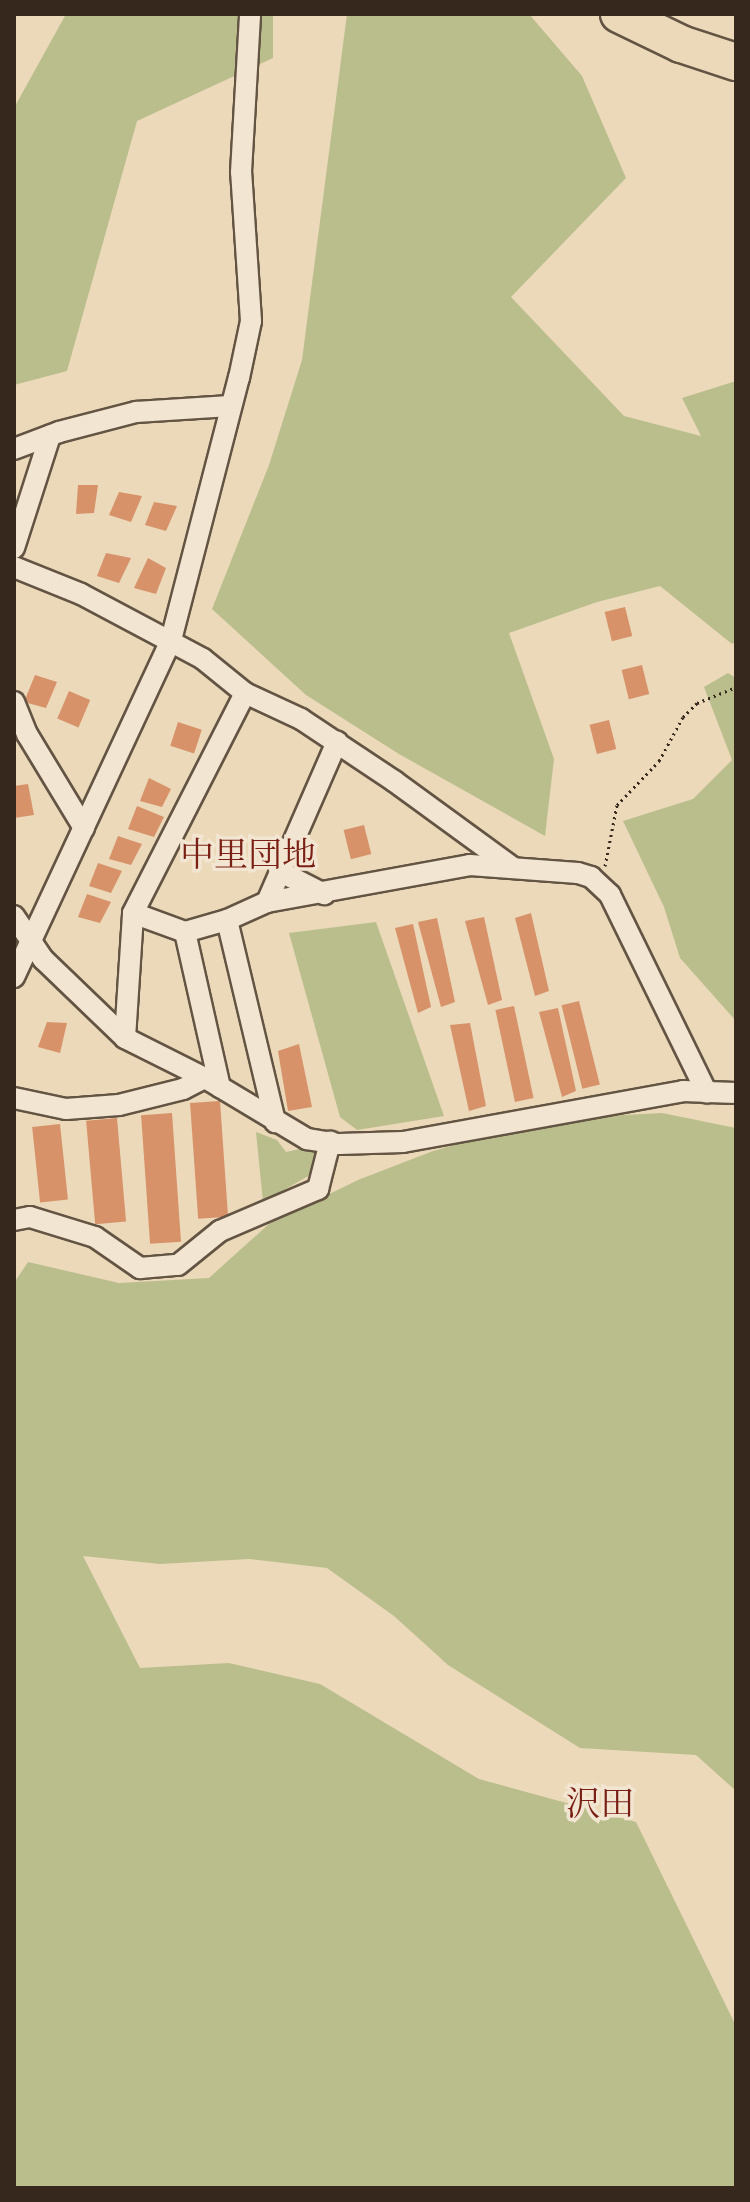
<!DOCTYPE html>
<meta charset="utf-8">
<style>
body{margin:0}
#map{position:relative;width:750px;height:2202px;overflow:hidden;background:#ebd9b9;font-family:Vollkorn,"Noto Serif JP",serif}
div>[style]{position:absolute}
.green>*{inset:0;background:#babe8d}
.building>*{inset:0;background:#d7926a;transform-origin:0 0}
.path>*{height:3px;margin-top:-1.5px;transform-origin:0;background:repeating-linear-gradient(90deg,#36281c 0 2px,transparent 0 6px)}
.roads{filter:drop-shadow(2px 0 #635443) drop-shadow(-2px 0 #635443) drop-shadow(0 2px #635443) drop-shadow(0 -2px #635443)}
.street>*{height:20px;margin:-10px;padding:0 10px;transform-origin:10px;border-radius:10px;background:#f2e6d2}
.highway>*{height:36px;margin:-18px;padding:0 18px;transform-origin:18px;border-radius:18px;background:#ebd9b9}
span{translate:-50% -50%;white-space:nowrap;text-align:center;line-height:1.15;-webkit-text-stroke:7px #f2e6d2;paint-order:stroke}
.neighbourhood-label{font-size:34px;color:#7a1f14}
.frame{position:absolute;inset:0;border:16px solid #36281c;pointer-events:none}
</style>
<div id="map">
<div class="green">
<i style="clip-path:polygon(66px 14px,273px 14px,273px 58px,137px 121px,67px 371px,14px 385px,14px 108px)"></i>
<i style="clip-path:polygon(347px 14px,529px 14px,582px 76px,626px 178px,511px 297px,624px 416px,701px 436px,682px 398px,736px 381px,736px 641px,732px 644px,660px 586px,597px 602px,509px 633px,554px 759px,545px 836px,399px 754px,306px 695px,212px 609px,269px 465px,302px 360px)"></i>
<i style="clip-path:polygon(728px 673px,736px 678px,736px 1021px,680px 958px,664px 907px,623px 821px,693px 799px,732px 760px,704px 687px)"></i>
<i style="clip-path:polygon(376px 922px,444px 1116px,357px 1130px,340px 1117px,289px 933px)"></i>
<i style="clip-path:polygon(662px 1113px,736px 1128px,736px 1791px,696px 1755px,580px 1748px,448px 1665px,394px 1616px,327px 1568px,249px 1559px,160px 1564px,83px 1556px,140px 1668px,229px 1663px,320px 1684px,479px 1779px,636px 1822px,736px 2026px,736px 2188px,14px 2188px,14px 1283px,28px 1262px,119px 1283px,209px 1278px,270px 1223px,358px 1180px,433px 1151px,547px 1119px)"></i>
<i style="clip-path:polygon(256px 1132px,277px 1140px,286px 1152px,318px 1145px,317px 1171px,263px 1202px)"></i>
</div>
<div class="building">
<i style="clip-path:polygon(78px 485px,98px 485px,94px 513px,76px 514px)"></i>
<i style="clip-path:polygon(119px 492px,142px 496px,131px 522px,109px 515px)"></i>
<i style="clip-path:polygon(154px 502px,177px 506px,166px 531px,145px 525px)"></i>
<i style="clip-path:polygon(106px 553px,131px 558px,119px 583px,97px 576px)"></i>
<i style="clip-path:polygon(148px 558px,166px 568px,156px 594px,134px 588px)"></i>
<i style="left:625px;top:607px;width:30px;height:21px;rotate:76deg"></i>
<i style="left:642px;top:665px;width:30px;height:21px;rotate:76deg"></i>
<i style="clip-path:polygon(35px 675px,57px 682px,46px 708px,24px 702px)"></i>
<i style="left:69px;top:691px;width:23px;height:30px;rotate:23deg"></i>
<i style="left:609px;top:720px;width:30px;height:20px;rotate:76deg"></i>
<i style="left:178px;top:722px;width:25px;height:25px;rotate:18deg"></i>
<i style="clip-path:polygon(149px 778px,171px 789px,162px 807px,140px 801px)"></i>
<i style="clip-path:polygon(28px 784px,34px 815px,14px 818px,14px 786px)"></i>
<i style="clip-path:polygon(137px 806px,164px 817px,154px 837px,128px 829px)"></i>
<i style="left:364px;top:825px;width:30px;height:21px;rotate:76deg"></i>
<i style="clip-path:polygon(118px 836px,142px 844px,131px 865px,109px 859px)"></i>
<i style="clip-path:polygon(98px 863px,122px 871px,111px 893px,89px 886px)"></i>
<i style="clip-path:polygon(87px 894px,111px 902px,100px 923px,78px 917px)"></i>
<i style="clip-path:polygon(531px 913px,549px 991px,535px 996px,515px 918px)"></i>
<i style="clip-path:polygon(484px 917px,502px 1000px,488px 1005px,465px 921px)"></i>
<i style="clip-path:polygon(437px 918px,455px 1002px,441px 1007px,418px 922px)"></i>
<i style="clip-path:polygon(413px 924px,431px 1007px,418px 1013px,395px 928px)"></i>
<i style="left:579px;top:1001px;width:86px;height:18px;rotate:76deg"></i>
<i style="left:514px;top:1006px;width:94px;height:19px;rotate:78deg"></i>
<i style="clip-path:polygon(558px 1008px,576px 1091px,562px 1097px,539px 1012px)"></i>
<i style="clip-path:polygon(47px 1022px,67px 1023px,60px 1053px,38px 1047px)"></i>
<i style="clip-path:polygon(470px 1023px,486px 1106px,469px 1111px,450px 1025px)"></i>
<i style="clip-path:polygon(299px 1044px,312px 1107px,288px 1111px,278px 1051px)"></i>
<i style="left:220px;top:1101px;width:116px;height:30px;rotate:86deg"></i>
<i style="left:172px;top:1113px;width:129px;height:31px;rotate:86deg"></i>
<i style="left:117px;top:1118px;width:104px;height:31px;rotate:85deg"></i>
<i style="left:60px;top:1124px;width:76px;height:28px;rotate:84deg"></i>
</div>
<div class="path">
<i style="left:605px;top:866px;width:62px;rotate:-78.9deg"></i>
<i style="left:617px;top:805px;width:61px;rotate:-46.3deg"></i>
<i style="left:659px;top:761px;width:50px;rotate:-61.4deg"></i>
<i style="left:683px;top:717px;width:20px;rotate:-45deg"></i>
<i style="left:697px;top:703px;width:42px;rotate:-22.3deg"></i>
</div>
<div class="roads">
<div class="street">
<i style="left:14px;top:449px;width:48px;rotate:-20.7deg"></i>
<i style="left:59px;top:432px;width:80px;rotate:-14.6deg"></i>
<i style="left:136px;top:412px;width:94px;rotate:-3.7deg"></i>
<i style="left:14px;top:548px;width:118px;rotate:-72.2deg"></i>
<i style="left:14px;top:567px;width:72px;rotate:21.9deg"></i>
<i style="left:81px;top:594px;width:138px;rotate:28deg"></i>
<i style="left:203px;top:659px;width:54px;rotate:39deg"></i>
<i style="left:245px;top:693px;width:62px;rotate:24.9deg"></i>
<i style="left:301px;top:719px;width:112px;rotate:33.7deg"></i>
<i style="left:394px;top:781px;width:146px;rotate:36.1deg"></i>
<i style="left:14px;top:702px;width:35px;rotate:68deg"></i>
<i style="left:27px;top:734px;width:110px;rotate:58.8deg"></i>
<i style="left:279px;top:871px;width:51px;rotate:27.1deg"></i>
<i style="left:267px;top:902px;width:175px;rotate:-66.4deg"></i>
<i style="left:133px;top:913px;width:55px;rotate:20.1deg"></i>
<i style="left:185px;top:932px;width:44px;rotate:-15.9deg"></i>
<i style="left:227px;top:920px;width:44px;rotate:-24.2deg"></i>
<i style="left:267px;top:902px;width:206px;rotate:-10.3deg"></i>
<i style="left:470px;top:865px;width:108px;rotate:4.2deg"></i>
<i style="left:578px;top:873px;width:14px;rotate:17deg"></i>
<i style="left:591px;top:877px;width:26px;rotate:43deg"></i>
<i style="left:610px;top:895px;width:220px;rotate:63.9deg"></i>
<i style="left:14px;top:916px;width:52px;rotate:56deg"></i>
<i style="left:43px;top:959px;width:114px;rotate:43.9deg"></i>
<i style="left:125px;top:1038px;width:89px;rotate:26.6deg"></i>
<i style="left:205px;top:1078px;width:119px;rotate:30.9deg"></i>
<i style="left:307px;top:1139px;width:32px;rotate:9deg"></i>
<i style="left:339px;top:1144px;width:64px;rotate:-1.8deg"></i>
<i style="left:403px;top:1142px;width:285px;rotate:-10.3deg"></i>
<i style="left:683px;top:1091px;width:53px;rotate:2.2deg"></i>
<i style="left:227px;top:920px;width:208px;rotate:76.6deg"></i>
<i style="left:185px;top:932px;width:159px;rotate:77.3deg"></i>
<i style="left:14px;top:977px;width:372px;rotate:-65deg"></i>
<i style="left:171px;top:640px;width:271px;rotate:-75.5deg"></i>
<i style="left:239px;top:378px;width:58px;rotate:-78.1deg"></i>
<i style="left:251px;top:321px;width:149px;rotate:-93.8deg"></i>
<i style="left:241px;top:172px;width:158px;rotate:-86.7deg"></i>
<i style="left:125px;top:1038px;width:125px;rotate:-86.3deg"></i>
<i style="left:133px;top:913px;width:247px;rotate:-63deg"></i>
<i style="left:14px;top:1098px;width:53px;rotate:11.9deg"></i>
<i style="left:66px;top:1109px;width:53px;rotate:-4.3deg"></i>
<i style="left:119px;top:1105px;width:66px;rotate:-14deg"></i>
<i style="left:183px;top:1089px;width:25px;rotate:-27deg"></i>
<i style="left:14px;top:1220px;width:16px;rotate:-11deg"></i>
<i style="left:30px;top:1217px;width:68px;rotate:17.1deg"></i>
<i style="left:95px;top:1237px;width:55px;rotate:34.6deg"></i>
<i style="left:140px;top:1268px;width:38px;rotate:-5deg"></i>
<i style="left:178px;top:1265px;width:54px;rotate:-39deg"></i>
<i style="left:220px;top:1231px;width:107px;rotate:-23.2deg"></i>
<i style="left:318px;top:1189px;width:49px;rotate:-75.7deg"></i>
</div>
<div class="highway">
<i style="left:619px;top:14px;width:69px;rotate:25.8deg"></i>
<i style="left:681px;top:44px;width:58px;rotate:18.1deg"></i>
</div>
</div>
<div class="neighbourhood-label">
<span style="left:248px;top:858px">中里団地</span>
<span style="left:600px;top:1807px">沢田</span>
</div>
<div class="frame"></div>
</div>
